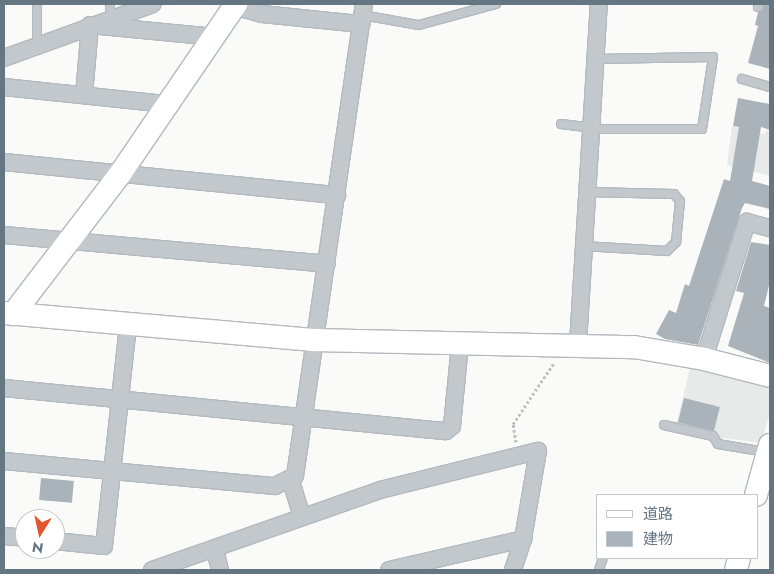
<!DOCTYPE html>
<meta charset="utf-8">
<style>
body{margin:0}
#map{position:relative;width:774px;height:574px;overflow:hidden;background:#fafaf8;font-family:Jost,"Noto Sans JP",sans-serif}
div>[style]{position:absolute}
.built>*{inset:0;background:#e8e9e9}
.building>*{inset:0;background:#aab3b9;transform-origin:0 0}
.path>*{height:3px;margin-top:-1.5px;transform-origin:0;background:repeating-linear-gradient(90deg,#bbbfc2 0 2.5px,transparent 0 5px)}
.roads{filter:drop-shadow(1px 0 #b3babf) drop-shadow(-1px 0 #b3babf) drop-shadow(0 1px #b3babf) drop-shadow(0 -1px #b3babf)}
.lane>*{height:8px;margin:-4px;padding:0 4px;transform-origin:4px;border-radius:4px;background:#c3c8cc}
.street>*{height:16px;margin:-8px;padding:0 8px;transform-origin:8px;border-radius:8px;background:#c3c8cc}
.secondary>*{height:22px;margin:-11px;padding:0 11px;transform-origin:11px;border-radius:11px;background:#fff}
span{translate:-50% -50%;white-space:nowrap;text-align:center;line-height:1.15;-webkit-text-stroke:5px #fff;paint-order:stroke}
.frame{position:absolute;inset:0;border:5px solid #657683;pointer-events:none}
.legend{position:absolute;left:596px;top:494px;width:162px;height:65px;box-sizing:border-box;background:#fff;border:1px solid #c1c8cd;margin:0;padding:6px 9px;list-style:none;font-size:15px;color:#657683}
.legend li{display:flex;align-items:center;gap:10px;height:25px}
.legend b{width:25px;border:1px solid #c1c8cd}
.north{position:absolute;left:15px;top:509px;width:50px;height:50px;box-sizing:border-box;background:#fff;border:1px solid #c1c8cd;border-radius:50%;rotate:190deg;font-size:14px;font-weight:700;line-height:20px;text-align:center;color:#657683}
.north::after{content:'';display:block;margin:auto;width:18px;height:22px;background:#e4572e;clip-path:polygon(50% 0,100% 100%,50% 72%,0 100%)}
</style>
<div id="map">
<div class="built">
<i style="clip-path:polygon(732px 126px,765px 134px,766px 130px,770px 132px,770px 176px,727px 165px)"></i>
<i style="clip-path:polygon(691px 364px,770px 383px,770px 413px,761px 443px,715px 437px,676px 426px)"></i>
</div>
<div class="building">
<i style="clip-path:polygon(765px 4px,770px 4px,770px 69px,748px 63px,758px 26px,755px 25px,758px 12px)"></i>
<i style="clip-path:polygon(738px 98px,770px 104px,770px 130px,761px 127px,752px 181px,770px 186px,770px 209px,745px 203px,742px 208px,698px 345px,665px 339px,656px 334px,669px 310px,676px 313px,685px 284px,689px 286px,724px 179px,730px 181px,739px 127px,733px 126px)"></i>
<i style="clip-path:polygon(751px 242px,770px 245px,770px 281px,764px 306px,770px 308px,770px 363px,728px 346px,744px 293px,736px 291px)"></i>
<i style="left:684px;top:398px;width:37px;height:25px;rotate:14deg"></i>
<i style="left:41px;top:478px;width:33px;height:22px;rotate:5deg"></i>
</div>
<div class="path">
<i style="left:516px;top:442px;width:18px;rotate:-99deg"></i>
<i style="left:513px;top:424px;width:73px;rotate:-56.1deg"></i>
</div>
<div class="roads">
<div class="lane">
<i style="left:110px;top:4px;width:13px;rotate:90deg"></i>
<i style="left:758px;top:7px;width:3px;rotate:-72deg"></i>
<i style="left:362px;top:15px;width:58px;rotate:10deg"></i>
<i style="left:419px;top:25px;width:80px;rotate:-15.3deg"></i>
<i style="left:37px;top:44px;width:40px;rotate:-90deg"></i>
<i style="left:742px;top:79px;width:29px;rotate:16deg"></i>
<i style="left:561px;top:124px;width:41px;rotate:7deg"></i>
<i style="left:602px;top:129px;width:100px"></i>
<i style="left:702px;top:129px;width:73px;rotate:-81.3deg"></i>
<i style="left:713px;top:57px;width:118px;rotate:179deg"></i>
<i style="left:583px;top:246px;width:84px;rotate:3.4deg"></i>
<i style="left:667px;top:251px;width:13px;rotate:-45deg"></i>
<i style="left:676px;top:242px;width:41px;rotate:-84.4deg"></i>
<i style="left:680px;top:201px;width:9px;rotate:-131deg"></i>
<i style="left:674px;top:194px;width:87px;rotate:-178.7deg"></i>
<i style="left:664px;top:425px;width:50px;rotate:12.7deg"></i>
<i style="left:713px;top:436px;width:9px;rotate:58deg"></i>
<i style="left:718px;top:444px;width:49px;rotate:9.5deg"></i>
<i style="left:599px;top:570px;width:13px;rotate:-72deg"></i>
</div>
<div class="street">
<i style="left:234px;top:6px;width:29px;rotate:16deg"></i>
<i style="left:262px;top:14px;width:100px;rotate:5.8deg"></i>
<i style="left:4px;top:58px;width:158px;rotate:-19.9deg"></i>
<i style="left:4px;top:87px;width:164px;rotate:6deg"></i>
<i style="left:84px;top:95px;width:70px;rotate:-85.1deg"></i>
<i style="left:90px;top:25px;width:126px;rotate:5.5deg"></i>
<i style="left:4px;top:162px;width:335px;rotate:5.7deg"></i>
<i style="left:4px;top:235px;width:324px;rotate:5.1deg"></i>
<i style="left:578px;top:344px;width:341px;rotate:-86.5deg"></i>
<i style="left:704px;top:359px;width:144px;rotate:-72.6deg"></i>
<i style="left:747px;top:222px;width:24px;rotate:15deg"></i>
<i style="left:4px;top:388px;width:444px;rotate:5.6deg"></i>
<i style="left:446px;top:431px;width:8px;rotate:-40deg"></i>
<i style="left:452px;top:426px;width:82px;rotate:-84.4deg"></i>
<i style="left:4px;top:461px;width:272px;rotate:5.3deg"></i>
<i style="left:275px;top:486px;width:22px;rotate:-27deg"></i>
<i style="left:295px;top:476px;width:477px;rotate:-81.7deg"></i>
<i style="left:291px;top:481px;width:37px;rotate:73deg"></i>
<i style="left:4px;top:536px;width:21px;rotate:5deg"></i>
<i style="left:55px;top:541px;width:49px;rotate:5.8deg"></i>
<i style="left:104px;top:546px;width:222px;rotate:-83.8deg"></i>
<i style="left:215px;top:550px;width:21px;rotate:76deg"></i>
<i style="left:152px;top:570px;width:242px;rotate:-19.3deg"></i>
<i style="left:380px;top:490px;width:163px;rotate:-13.9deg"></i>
<i style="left:538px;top:451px;width:89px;rotate:99.7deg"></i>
<i style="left:523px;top:539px;width:33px;rotate:108deg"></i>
<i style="left:389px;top:570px;width:138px;rotate:-13deg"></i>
</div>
<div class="secondary">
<i style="left:4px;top:313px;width:311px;rotate:5deg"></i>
<i style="left:314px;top:340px;width:320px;rotate:1.3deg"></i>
<i style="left:634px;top:347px;width:71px;rotate:9.7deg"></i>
<i style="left:704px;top:359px;width:68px;rotate:14.4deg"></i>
<i style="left:13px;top:314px;width:176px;rotate:-52.6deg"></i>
<i style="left:120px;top:174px;width:206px;rotate:-55.7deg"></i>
<i style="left:756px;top:495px;width:52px;rotate:-74.4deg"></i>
<i style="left:736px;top:570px;width:12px;rotate:-76deg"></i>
</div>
</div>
<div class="frame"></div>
<ul class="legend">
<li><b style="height:6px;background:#fff"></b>道路</li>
<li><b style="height:14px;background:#aab3b9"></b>建物</li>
</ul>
<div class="north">N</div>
</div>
